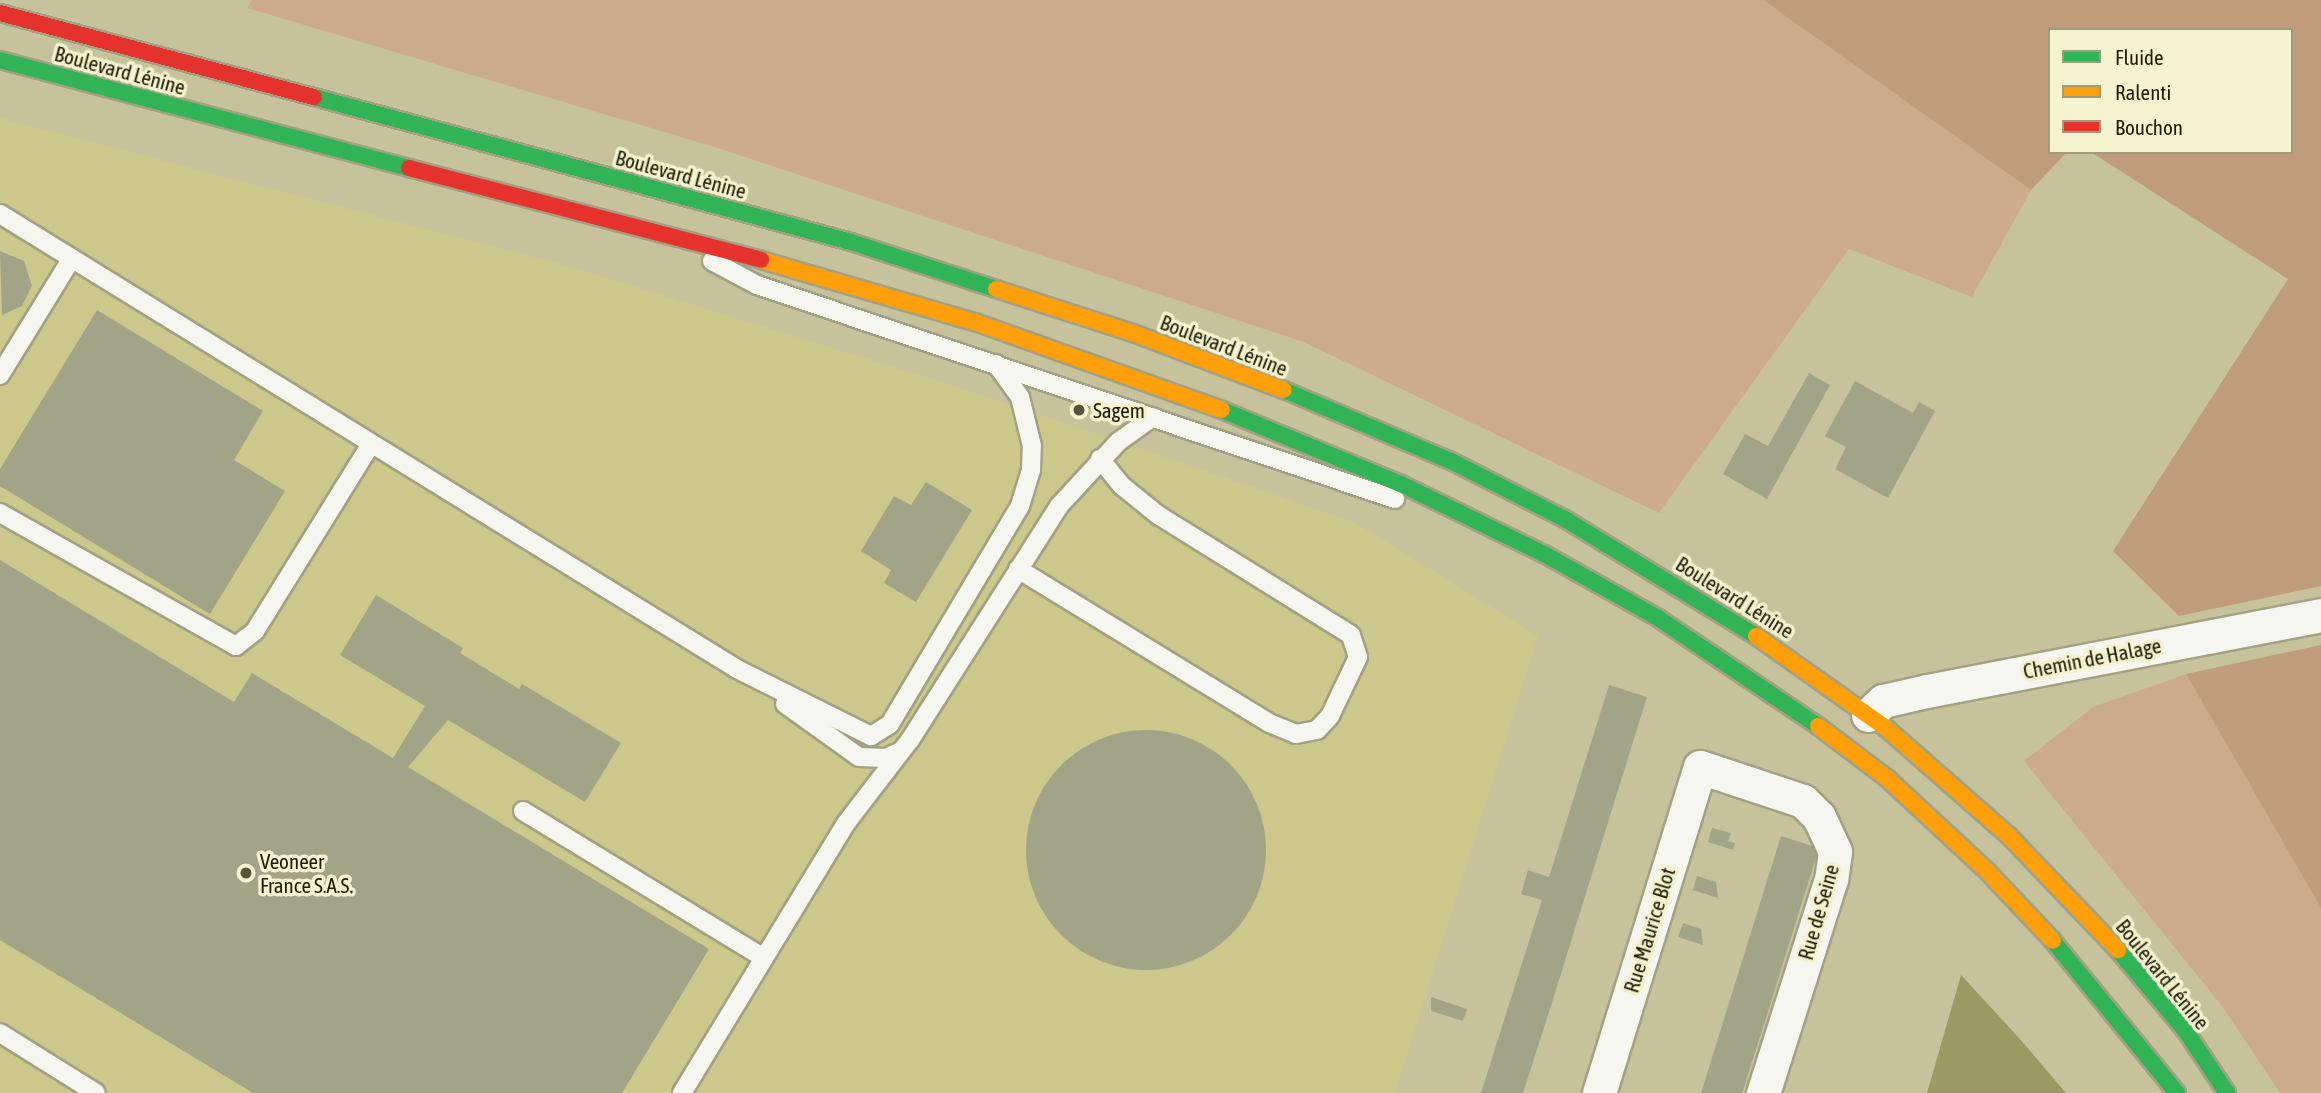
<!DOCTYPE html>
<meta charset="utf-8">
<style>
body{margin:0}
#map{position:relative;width:2321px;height:1093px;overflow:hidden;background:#c6c39c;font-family:"Asap Condensed",sans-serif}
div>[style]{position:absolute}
.built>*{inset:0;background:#ccc78a}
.green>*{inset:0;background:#cbab8c}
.forest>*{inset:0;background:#be9c7c}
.water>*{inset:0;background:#9d9962}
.building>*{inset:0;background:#a2a488}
.round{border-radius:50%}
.roads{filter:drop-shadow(2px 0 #a3a183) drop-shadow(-2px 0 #a3a183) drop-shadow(0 2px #a3a183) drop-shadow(0 -2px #a3a183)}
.lane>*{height:18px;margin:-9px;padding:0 9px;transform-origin:9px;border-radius:9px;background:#f6f6f0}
.street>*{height:33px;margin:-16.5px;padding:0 16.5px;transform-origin:16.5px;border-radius:16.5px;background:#f6f6f0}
.fast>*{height:16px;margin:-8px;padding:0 8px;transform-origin:8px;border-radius:8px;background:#30b455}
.slow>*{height:16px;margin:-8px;padding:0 8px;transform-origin:8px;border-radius:8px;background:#ff9f0a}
.jam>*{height:16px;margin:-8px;padding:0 8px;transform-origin:8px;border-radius:8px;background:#e5322d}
.dots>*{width:19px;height:19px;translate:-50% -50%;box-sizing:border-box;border:4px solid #f4f2cf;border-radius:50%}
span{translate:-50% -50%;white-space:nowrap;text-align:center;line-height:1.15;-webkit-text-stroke:7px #f4f2cf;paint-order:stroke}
.street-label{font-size:21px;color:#1c1a00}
.poi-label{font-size:21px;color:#1c1a00}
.left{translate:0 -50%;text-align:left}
.legend{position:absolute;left:2048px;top:28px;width:245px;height:126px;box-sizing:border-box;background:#f4f2cf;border:2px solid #9e9c7c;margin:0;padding:9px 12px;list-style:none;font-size:21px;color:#1c1a00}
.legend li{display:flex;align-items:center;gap:14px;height:35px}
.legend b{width:35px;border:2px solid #9e9c7c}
</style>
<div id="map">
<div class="built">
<i style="clip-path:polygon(0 118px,572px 267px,939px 381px,1195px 467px,1356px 523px,1538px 636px,1395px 1093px,0 1093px)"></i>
</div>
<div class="green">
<i style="clip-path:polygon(252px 0,1763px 0,2031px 190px,1972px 297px,1849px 249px,1659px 513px,1304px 342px,708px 145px,247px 8px)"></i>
<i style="clip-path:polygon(2186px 674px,2321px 908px,2321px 1093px,2280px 1093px,2222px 1006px,2024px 761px,2093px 707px)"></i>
</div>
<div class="forest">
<i style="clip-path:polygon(1763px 0,2321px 0,2321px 586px,2179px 616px,2113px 551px,2288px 279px,2091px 152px,2291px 152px,2291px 30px,2050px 30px,2050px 152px,2067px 152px,2031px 190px)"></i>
<i style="clip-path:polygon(2321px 645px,2321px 908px,2186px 674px)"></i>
</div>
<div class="water">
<i style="clip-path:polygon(1961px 975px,2019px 1038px,2066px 1093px,1927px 1093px)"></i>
</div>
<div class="building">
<i style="clip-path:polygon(0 251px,24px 261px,32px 286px,22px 306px,2px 315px)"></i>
<i style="clip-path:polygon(97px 310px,263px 411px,234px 460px,285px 491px,210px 614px,0 486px,0 469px)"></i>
<i style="clip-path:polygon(1809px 373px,1830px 385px,1767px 499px,1723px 474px,1745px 434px,1768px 446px)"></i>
<i style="clip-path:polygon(1855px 381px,1913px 413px,1919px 402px,1935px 411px,1888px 498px,1835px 469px,1846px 447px,1825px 436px)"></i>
<i style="clip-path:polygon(926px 482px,972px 510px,916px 602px,884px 583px,891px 570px,861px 551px,894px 496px,911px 505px)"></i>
<i style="clip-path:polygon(0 560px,234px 702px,252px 673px,393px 758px,425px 706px,340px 655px,376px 595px,463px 648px,460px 653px,519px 689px,522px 684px,621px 743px,585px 802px,448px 720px,408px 767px,709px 949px,622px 1093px,253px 1093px,0 940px)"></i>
<i style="clip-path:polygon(1609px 685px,1647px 697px,1550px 1009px,1523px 1093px,1481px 1093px,1542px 900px,1521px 894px,1528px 870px,1549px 877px)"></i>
<i class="round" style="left:1026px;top:730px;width:240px;height:240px"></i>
<i style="clip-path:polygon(1712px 828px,1731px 833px,1728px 841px,1735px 843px,1733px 850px,1708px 842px)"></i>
<i style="clip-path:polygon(1781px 836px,1819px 848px,1766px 1018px,1742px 1093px,1701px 1093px)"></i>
<i style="clip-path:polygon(1697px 876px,1716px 882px,1718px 898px,1693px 890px)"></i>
<i style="clip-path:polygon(1683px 923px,1701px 929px,1703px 945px,1678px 937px)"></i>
<i style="clip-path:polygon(1431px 997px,1467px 1009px,1463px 1021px,1431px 1011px)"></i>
</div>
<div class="roads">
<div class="lane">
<i style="left:0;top:214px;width:866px;rotate:31.69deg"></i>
<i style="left:737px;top:669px;width:150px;rotate:26.6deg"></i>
<i style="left:871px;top:736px;width:22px;rotate:-32deg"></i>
<i style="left:890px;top:724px;width:254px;rotate:-59.2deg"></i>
<i style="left:1020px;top:506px;width:38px;rotate:-73deg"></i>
<i style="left:1031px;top:470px;width:24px;rotate:-88deg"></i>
<i style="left:1032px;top:446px;width:50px;rotate:-103.8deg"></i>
<i style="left:1020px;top:397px;width:41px;rotate:-126deg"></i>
<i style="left:712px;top:261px;width:51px;rotate:28.1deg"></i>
<i style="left:757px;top:285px;width:673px;rotate:18.54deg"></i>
<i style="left:0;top:375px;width:137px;rotate:-58.4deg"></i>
<i style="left:0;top:513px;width:271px;rotate:29.4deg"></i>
<i style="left:236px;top:646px;width:24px;rotate:-38deg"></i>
<i style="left:255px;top:631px;width:220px;rotate:-58.2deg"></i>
<i style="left:1018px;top:569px;width:294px;rotate:31.5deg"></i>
<i style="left:1269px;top:723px;width:29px;rotate:22deg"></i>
<i style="left:1296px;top:734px;width:21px;rotate:-11deg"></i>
<i style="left:1317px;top:730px;width:19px;rotate:-47deg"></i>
<i style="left:1330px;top:716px;width:65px;rotate:-64.6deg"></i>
<i style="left:1358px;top:657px;width:23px;rotate:-108deg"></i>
<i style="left:1351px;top:635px;width:227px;rotate:-148.1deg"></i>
<i style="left:1158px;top:515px;width:46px;rotate:-141.1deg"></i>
<i style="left:1122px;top:486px;width:35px;rotate:-129deg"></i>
<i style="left:785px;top:704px;width:91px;rotate:35.6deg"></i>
<i style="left:859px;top:757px;width:27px;rotate:2deg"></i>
<i style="left:886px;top:758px;width:14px;rotate:-25deg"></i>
<i style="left:523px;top:811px;width:282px;rotate:31.4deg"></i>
<i style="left:0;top:1033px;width:113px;rotate:32deg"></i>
<i style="left:682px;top:1093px;width:317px;rotate:-58.7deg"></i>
<i style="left:847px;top:822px;width:103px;rotate:-52.5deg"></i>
<i style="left:910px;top:740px;width:277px;rotate:-57.5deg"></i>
<i style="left:1059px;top:506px;width:87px;rotate:-47.3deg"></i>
<i style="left:1118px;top:442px;width:43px;rotate:-35.5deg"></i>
</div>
<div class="street">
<i style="left:1868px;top:715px;width:21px;rotate:-43deg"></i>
<i style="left:1883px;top:701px;width:45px;rotate:-12.8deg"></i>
<i style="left:1927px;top:691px;width:401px;rotate:-10.9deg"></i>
<i style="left:1599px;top:1093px;width:341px;rotate:-72.8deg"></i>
<i style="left:1700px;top:767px;width:108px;rotate:18.3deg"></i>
<i style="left:1803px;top:801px;width:23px;rotate:45deg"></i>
<i style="left:1819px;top:817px;width:38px;rotate:65deg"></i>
<i style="left:1835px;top:852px;width:27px;rotate:98deg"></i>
<i style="left:1831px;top:879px;width:225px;rotate:107.6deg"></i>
</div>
<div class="fast">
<i style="left:0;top:60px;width:423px;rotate:14.8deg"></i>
<i style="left:314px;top:97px;width:556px;rotate:15.11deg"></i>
<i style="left:851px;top:242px;width:152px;rotate:18deg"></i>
<i style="left:1284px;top:390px;width:184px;rotate:23.1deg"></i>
<i style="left:1453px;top:462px;width:126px;rotate:27deg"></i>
<i style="left:1565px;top:519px;width:224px;rotate:31.5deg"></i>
<i style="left:1222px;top:410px;width:194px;rotate:22.5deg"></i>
<i style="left:1401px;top:484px;width:159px;rotate:26.1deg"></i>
<i style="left:1544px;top:554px;width:131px;rotate:29.3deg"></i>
<i style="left:1658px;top:618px;width:193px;rotate:34deg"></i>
<i style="left:2053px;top:941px;width:196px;rotate:50.8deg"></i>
<i style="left:2118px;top:950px;width:104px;rotate:50.1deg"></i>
<i style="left:2185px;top:1030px;width:76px;rotate:56.3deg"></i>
</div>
<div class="slow">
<i style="left:761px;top:260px;width:223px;rotate:16.2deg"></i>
<i style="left:975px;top:322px;width:262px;rotate:19.6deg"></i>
<i style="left:996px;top:289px;width:144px;rotate:17.8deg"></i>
<i style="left:1133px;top:333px;width:161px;rotate:20.7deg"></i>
<i style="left:1756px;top:636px;width:159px;rotate:35.3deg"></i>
<i style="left:1886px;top:728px;width:164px;rotate:41.3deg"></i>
<i style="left:2009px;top:836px;width:158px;rotate:46.3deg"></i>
<i style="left:1818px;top:726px;width:88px;rotate:37.1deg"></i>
<i style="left:1888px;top:779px;width:138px;rotate:42.9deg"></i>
<i style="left:1989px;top:873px;width:93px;rotate:46.7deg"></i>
</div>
<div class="jam">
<i style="left:0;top:13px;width:325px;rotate:15deg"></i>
<i style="left:409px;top:168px;width:364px;rotate:14.6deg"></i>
</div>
</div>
<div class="dots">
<i style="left:1079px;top:410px;background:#585537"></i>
<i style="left:246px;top:873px;background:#585537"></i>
</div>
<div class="street-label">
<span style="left:120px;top:70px;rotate:15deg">Boulevard Lénine</span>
<span style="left:681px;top:174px;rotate:15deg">Boulevard Lénine</span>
<span style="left:1224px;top:345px;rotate:21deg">Boulevard Lénine</span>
<span style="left:1735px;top:597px;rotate:32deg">Boulevard Lénine</span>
<span style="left:2092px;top:658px;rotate:-11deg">Chemin de Halage</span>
<span style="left:1818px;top:912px;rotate:-74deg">Rue de Seine</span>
<span style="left:1649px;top:930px;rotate:-73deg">Rue Maurice Blot</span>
<span style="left:2163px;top:974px;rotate:51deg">Boulevard Lénine</span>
</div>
<div class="poi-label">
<span class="left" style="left:1093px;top:410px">Sagem</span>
<span class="left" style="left:260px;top:873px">Veoneer<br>France S.A.S.</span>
</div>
<ul class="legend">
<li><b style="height:9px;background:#30b455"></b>Fluide</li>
<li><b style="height:9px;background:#ff9f0a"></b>Ralenti</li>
<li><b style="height:9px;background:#e5322d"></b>Bouchon</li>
</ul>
</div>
